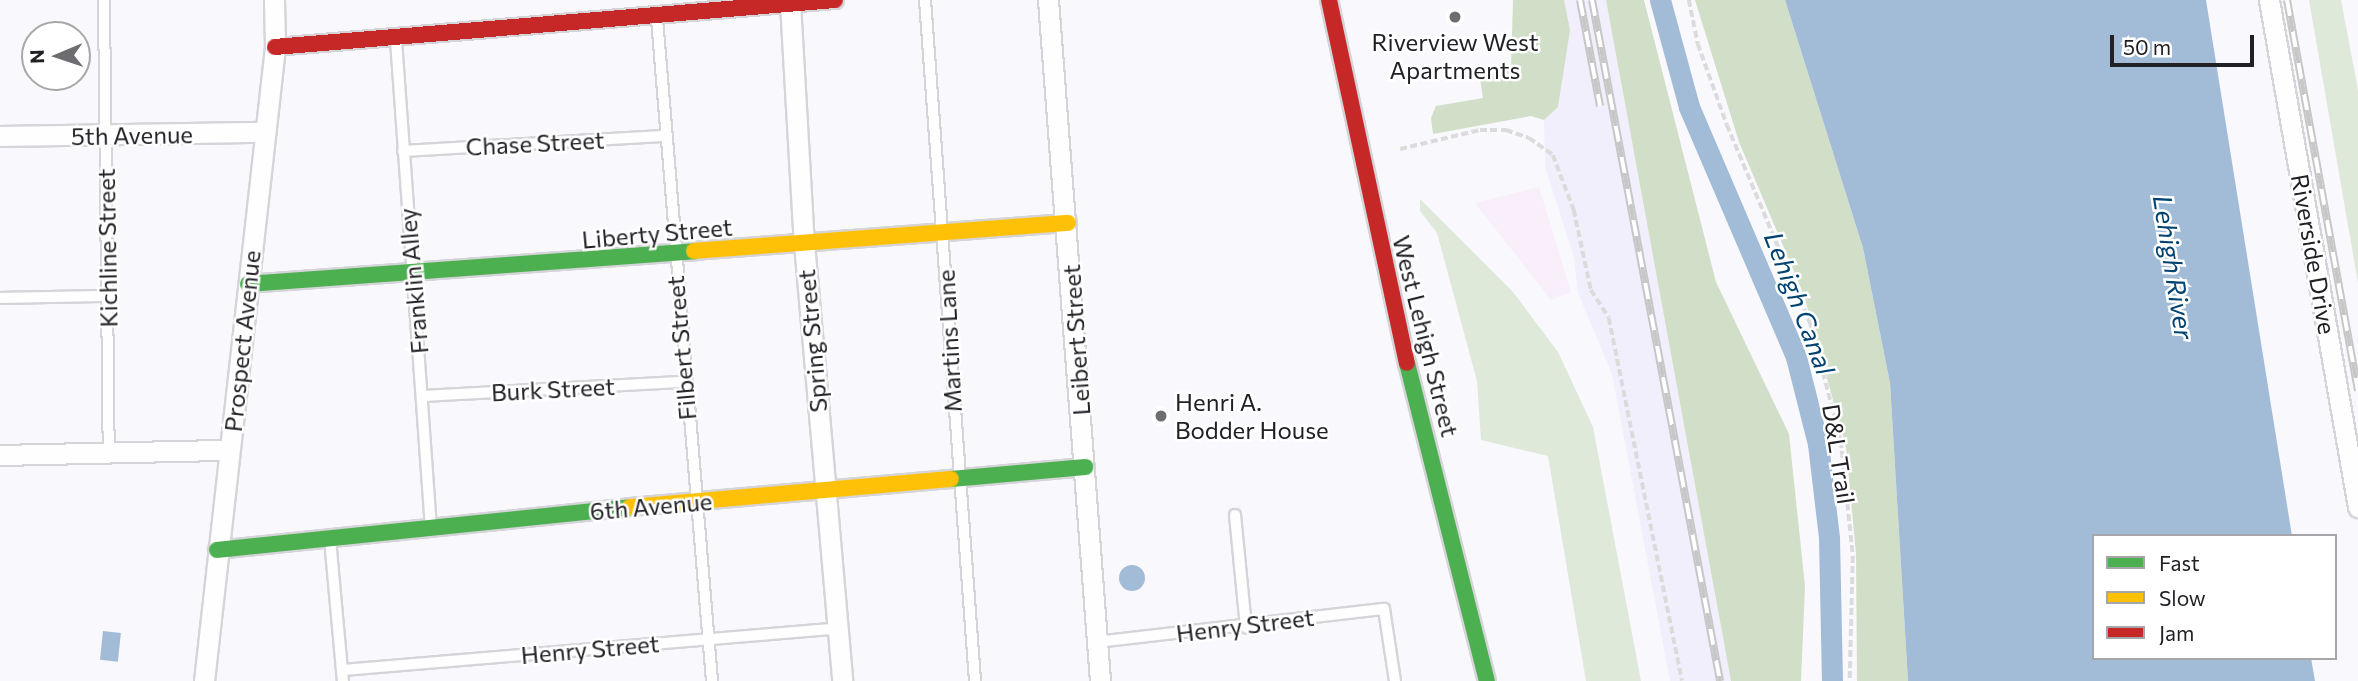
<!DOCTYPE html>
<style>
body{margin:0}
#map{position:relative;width:2358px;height:681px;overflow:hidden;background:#f9f8fd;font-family:Commissioner,sans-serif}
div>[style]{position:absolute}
.built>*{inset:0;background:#f1effc}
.industrial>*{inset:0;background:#f9effb}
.green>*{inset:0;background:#dfe9d9}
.forest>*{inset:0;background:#d1dfc8}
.water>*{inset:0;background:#a2bcd7;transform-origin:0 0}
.round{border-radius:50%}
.canal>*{height:21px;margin:-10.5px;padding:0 10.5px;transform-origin:10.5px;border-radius:10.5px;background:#a2bcd7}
.path>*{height:3.5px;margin-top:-1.75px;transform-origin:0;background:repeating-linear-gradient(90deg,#dbdbdc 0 7px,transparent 0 10.5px)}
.roads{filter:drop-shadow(2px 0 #d5d4d9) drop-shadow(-2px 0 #d5d4d9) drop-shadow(0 2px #d5d4d9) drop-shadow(0 -2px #d5d4d9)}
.lane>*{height:10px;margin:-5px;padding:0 5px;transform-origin:5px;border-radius:5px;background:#fefeff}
.street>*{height:19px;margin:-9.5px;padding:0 9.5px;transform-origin:9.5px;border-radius:9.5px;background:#fefeff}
.fast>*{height:16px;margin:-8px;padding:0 8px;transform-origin:8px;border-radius:8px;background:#4caf50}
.slow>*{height:16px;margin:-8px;padding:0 8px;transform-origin:8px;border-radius:8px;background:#ffc107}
.jam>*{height:16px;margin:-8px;padding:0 8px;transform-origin:8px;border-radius:8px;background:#c62828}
.rail>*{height:8px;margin-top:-4px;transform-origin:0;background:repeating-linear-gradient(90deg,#fff 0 16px,#c7c7c7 0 32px);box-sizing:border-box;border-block:2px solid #c7c7c7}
.dots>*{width:19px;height:19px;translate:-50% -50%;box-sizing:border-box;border:4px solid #fff;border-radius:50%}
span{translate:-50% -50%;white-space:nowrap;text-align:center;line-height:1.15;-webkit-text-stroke:5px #fff;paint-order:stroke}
.poi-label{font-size:24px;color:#212025}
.left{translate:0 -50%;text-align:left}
.street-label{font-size:24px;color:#212025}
.water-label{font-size:26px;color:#004371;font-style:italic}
.legend{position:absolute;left:2092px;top:534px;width:245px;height:126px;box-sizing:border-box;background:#fff;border:2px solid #a6a6a8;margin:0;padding:9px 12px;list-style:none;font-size:21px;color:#212025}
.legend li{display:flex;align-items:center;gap:14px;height:35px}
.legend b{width:35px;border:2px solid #a6a6a8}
.north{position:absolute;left:21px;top:21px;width:70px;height:70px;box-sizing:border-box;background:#fff;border:2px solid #a6a6a8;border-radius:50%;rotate:268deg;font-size:19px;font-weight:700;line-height:28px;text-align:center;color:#212025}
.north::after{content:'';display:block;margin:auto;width:24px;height:32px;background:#6d6c71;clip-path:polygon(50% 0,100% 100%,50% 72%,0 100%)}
.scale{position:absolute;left:2110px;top:35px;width:144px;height:32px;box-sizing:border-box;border:4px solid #212025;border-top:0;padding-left:9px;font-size:21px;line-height:24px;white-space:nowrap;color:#212025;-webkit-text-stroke:5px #fff;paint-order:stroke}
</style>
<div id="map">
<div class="built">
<i style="clip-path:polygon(1564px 0,1606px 0,1731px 681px,1670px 681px,1612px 374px,1578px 293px,1574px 257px,1545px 167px,1544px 120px,1558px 107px,1569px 31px)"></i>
</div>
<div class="industrial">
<i style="clip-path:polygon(1539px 187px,1571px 292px,1551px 300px,1475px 203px)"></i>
</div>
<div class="green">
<i style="clip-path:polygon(2309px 0,2341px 0,2358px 90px,2358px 283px)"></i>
<i style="clip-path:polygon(1420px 199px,1513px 292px,1558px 352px,1593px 427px,1641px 681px,1586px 681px,1548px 456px,1481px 440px,1477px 381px,1437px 233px,1420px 211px)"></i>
</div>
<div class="forest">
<i style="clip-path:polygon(1513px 0,1564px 0,1570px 30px,1558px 107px,1544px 120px,1531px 116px,1433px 134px,1431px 118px,1436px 106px,1483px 98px,1480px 79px,1511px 67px)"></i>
<i style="clip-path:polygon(1606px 0,1644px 0,1716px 282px,1789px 434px,1805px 586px,1801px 681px,1731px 681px)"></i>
<i style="clip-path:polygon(1695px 0,1785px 0,1863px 248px,1890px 383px,1908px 681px,1857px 681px,1856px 554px,1846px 447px,1804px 295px,1739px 142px)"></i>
</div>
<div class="water">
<i style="clip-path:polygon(1785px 0,2206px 0,2292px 536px,2094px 536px,2094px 658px,2311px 658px,2315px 681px,1908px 681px,1890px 383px,1863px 248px)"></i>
<i class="round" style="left:1119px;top:565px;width:26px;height:26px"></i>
<i style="left:103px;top:631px;width:18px;height:29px;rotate:6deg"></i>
</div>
<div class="canal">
<i style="left:1660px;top:0;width:111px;rotate:74.8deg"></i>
<i style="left:1689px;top:107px;width:272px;rotate:66.8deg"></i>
<i style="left:1796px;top:357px;width:90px;rotate:75.8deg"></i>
<i style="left:1818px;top:444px;width:95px;rotate:83.3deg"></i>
<i style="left:1829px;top:538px;width:143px;rotate:88.8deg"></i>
</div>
<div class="path">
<i style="left:1689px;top:0;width:45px;rotate:78.4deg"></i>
<i style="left:1698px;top:44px;width:86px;rotate:70.3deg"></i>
<i style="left:1727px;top:125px;width:214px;rotate:67.2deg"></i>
<i style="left:1810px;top:322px;width:123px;rotate:75.4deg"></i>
<i style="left:1841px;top:441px;width:116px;rotate:84deg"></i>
<i style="left:1853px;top:556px;width:125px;rotate:91.4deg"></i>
<i style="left:1400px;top:149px;width:82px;rotate:-13.4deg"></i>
<i style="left:1480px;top:130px;width:26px"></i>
<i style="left:1506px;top:130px;width:24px;rotate:19deg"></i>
<i style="left:1529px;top:138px;width:29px;rotate:35deg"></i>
<i style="left:1553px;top:155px;width:59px;rotate:69.1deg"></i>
<i style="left:1574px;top:210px;width:82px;rotate:78deg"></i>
<i style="left:1591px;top:290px;width:33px;rotate:57deg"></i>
<i style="left:1609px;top:318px;width:370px;rotate:78.6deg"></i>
</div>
<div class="roads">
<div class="lane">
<i style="left:104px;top:0;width:454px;rotate:89.4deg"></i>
<i style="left:925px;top:0;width:683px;rotate:85.8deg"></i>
<i style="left:657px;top:19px;width:664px;rotate:85.25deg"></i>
<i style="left:396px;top:40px;width:485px;rotate:85.9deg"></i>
<i style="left:403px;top:151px;width:264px;rotate:-3.3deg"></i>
<i style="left:0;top:298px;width:108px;rotate:-1.1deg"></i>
<i style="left:423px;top:396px;width:261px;rotate:-3.1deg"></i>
<i style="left:1235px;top:515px;width:113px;rotate:84.4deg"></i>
<i style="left:330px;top:539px;width:143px;rotate:84.8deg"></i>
<i style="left:1097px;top:642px;width:289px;rotate:-6.6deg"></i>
<i style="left:1384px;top:609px;width:73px;rotate:81.3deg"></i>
<i style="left:342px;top:670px;width:497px;rotate:-4.8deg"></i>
</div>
<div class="street">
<i style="left:1048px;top:0;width:683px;rotate:85.63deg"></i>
<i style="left:2269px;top:0;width:515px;rotate:80.04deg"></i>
<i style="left:790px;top:3px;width:240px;rotate:86.7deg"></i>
<i style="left:804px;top:243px;width:440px;rotate:85deg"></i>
<i style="left:0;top:136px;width:265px;rotate:-0.9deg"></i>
<i style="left:0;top:455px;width:229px;rotate:-1.3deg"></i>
<i style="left:204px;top:681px;width:638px;rotate:-83.61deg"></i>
<i style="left:275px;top:47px;width:47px;rotate:-91.2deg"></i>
</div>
<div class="fast">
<i style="left:248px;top:284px;width:447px;rotate:-4.2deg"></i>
<i style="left:1407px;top:363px;width:328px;rotate:75.9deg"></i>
<i style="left:951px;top:479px;width:135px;rotate:-5.1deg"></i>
<i style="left:217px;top:550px;width:415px;rotate:-5.9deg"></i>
</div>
<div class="slow">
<i style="left:694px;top:251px;width:375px;rotate:-4.3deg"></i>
<i style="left:630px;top:507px;width:322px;rotate:-5deg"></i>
</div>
<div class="jam">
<i style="left:1329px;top:0;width:371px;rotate:77.9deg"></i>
<i style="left:275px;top:47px;width:562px;rotate:-4.8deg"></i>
</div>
</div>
<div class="rail">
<i style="left:1580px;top:0;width:108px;rotate:79.3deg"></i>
<i style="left:1592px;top:0;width:693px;rotate:79.35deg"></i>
<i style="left:2287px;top:0;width:397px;rotate:79.7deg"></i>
</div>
<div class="dots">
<i style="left:1455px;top:17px;background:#6d6c71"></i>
<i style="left:1161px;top:416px;background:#6d6c71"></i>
</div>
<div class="poi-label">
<span style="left:1455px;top:56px">Riverview West<br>Apartments</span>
<span class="left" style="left:1175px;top:416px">Henri A.<br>Bodder House</span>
</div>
<div class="street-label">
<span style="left:132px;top:135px;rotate:-1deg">5th Avenue</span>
<span style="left:535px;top:143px;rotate:-3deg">Chase Street</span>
<span style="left:657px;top:233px;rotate:-5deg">Liberty Street</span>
<span style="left:107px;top:248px;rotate:-91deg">Kichline Street</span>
<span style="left:2314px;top:254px;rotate:80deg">Riverside Drive</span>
<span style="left:413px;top:281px;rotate:-95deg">Franklin Alley</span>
<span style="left:1426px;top:336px;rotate:76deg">West Lehigh Street</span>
<span style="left:1076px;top:340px;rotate:-94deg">Leibert Street</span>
<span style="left:242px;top:341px;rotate:-84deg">Prospect Avenue</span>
<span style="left:812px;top:341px;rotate:-95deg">Spring Street</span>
<span style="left:949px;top:341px;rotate:-93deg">Martins Lane</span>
<span style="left:681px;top:348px;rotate:-95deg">Filbert Street</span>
<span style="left:553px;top:389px;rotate:-3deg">Burk Street</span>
<span style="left:1839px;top:454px;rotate:81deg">D&amp;L Trail</span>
<span style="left:651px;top:506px;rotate:-5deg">6th Avenue</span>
<span style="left:1245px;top:625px;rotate:-7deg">Henry Street</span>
<span style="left:590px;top:649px;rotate:-5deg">Henry Street</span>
</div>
<div class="water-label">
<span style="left:2174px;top:267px;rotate:81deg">Lehigh River</span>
<span style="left:1800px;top:303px;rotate:69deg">Lehigh Canal</span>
</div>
<ul class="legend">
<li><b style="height:9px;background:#4caf50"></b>Fast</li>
<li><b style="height:9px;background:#ffc107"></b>Slow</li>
<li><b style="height:9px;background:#c62828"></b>Jam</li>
</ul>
<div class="north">N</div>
<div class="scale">50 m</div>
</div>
